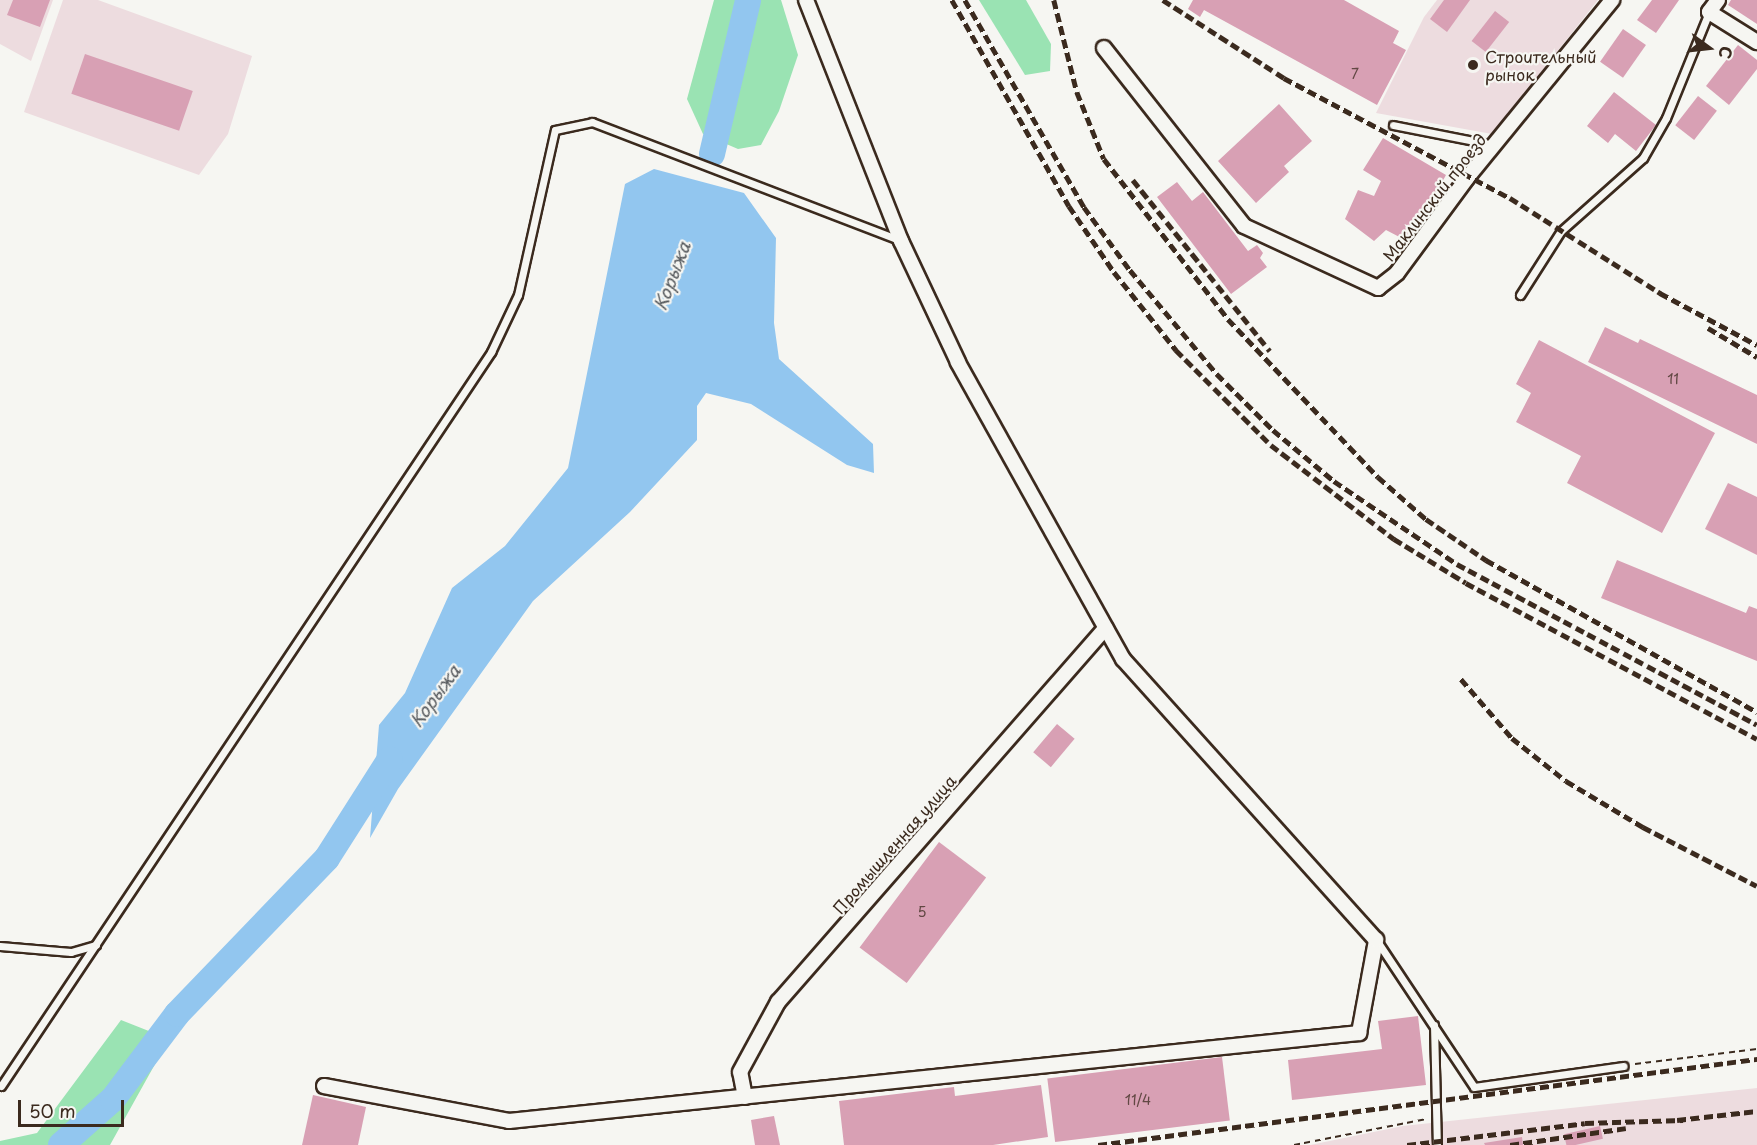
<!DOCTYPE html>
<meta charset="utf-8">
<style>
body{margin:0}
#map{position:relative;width:1757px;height:1145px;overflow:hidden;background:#f6f6f2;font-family:"Playpen Sans",sans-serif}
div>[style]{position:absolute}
.built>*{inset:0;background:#eddcdf}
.green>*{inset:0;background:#9ae3b3}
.water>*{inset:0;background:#92c6ef}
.river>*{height:26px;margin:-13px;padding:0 13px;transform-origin:13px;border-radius:13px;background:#92c6ef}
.building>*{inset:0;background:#d8a0b4;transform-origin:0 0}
.path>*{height:2px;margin-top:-1px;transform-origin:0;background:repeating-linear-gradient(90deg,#3b2a1e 0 6px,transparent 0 10.5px)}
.roads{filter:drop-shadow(2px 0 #3b2a1e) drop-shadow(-2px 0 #3b2a1e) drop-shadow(0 2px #3b2a1e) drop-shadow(0 -2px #3b2a1e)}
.lane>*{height:7px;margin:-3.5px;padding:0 3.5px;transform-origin:3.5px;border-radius:3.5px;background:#f6f6f2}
.street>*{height:14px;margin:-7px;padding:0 7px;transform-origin:7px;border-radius:7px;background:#f6f6f2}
.rail>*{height:4.5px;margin-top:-2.25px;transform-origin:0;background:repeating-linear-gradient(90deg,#3b2a1e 0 9px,transparent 0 13.5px)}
.dots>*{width:16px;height:16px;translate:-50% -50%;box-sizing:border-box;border:3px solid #f6f6f2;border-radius:50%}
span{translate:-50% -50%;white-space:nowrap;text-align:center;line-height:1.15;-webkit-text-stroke:4.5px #f6f6f2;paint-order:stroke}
.number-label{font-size:14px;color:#624844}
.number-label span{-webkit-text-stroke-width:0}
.poi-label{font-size:16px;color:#3b2a1e}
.left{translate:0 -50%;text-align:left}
.street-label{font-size:16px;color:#3b2a1e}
.water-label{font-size:18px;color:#55595d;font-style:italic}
.north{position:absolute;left:1679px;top:18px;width:60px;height:60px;-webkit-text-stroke:4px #f6f6f2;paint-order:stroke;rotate:105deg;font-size:16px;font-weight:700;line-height:24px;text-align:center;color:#3b2a1e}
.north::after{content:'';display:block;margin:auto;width:21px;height:27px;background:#3b2a1e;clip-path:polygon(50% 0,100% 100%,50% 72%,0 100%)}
.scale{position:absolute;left:18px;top:1100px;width:106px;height:27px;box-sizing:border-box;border:3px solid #3b2a1e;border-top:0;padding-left:8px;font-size:18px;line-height:21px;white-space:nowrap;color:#3b2a1e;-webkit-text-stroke:4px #f6f6f2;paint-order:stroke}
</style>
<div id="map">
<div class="built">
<i style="clip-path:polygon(0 0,53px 0,31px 61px,0 44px)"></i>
<i style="clip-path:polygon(63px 0,98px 0,252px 56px,228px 134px,199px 175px,24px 112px)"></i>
<i style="clip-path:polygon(1437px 0,1598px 0,1492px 134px,1376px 113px,1424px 17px)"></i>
<i style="clip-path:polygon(1757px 1088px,1757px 1145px,1310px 1145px,1403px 1126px)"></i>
</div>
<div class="green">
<i style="clip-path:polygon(714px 0,781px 0,798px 55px,779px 111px,761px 145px,738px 149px,703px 134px,687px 99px)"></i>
<i style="clip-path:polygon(979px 0,1026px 0,1051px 44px,1050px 71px,1025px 75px)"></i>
<i style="clip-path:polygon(121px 1020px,169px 1039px,110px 1145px,0 1145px,0 1141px,37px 1133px)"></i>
</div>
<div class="water">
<i style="clip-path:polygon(654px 169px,744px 193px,776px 238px,774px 323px,779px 359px,873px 444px,874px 473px,847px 465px,751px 404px,706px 393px,697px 406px,697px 440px,630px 512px,533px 601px,398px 789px,370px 838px,379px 725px,405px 693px,452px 588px,505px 546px,568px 468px,625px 184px)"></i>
</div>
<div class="river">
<i style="left:712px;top:154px;width:158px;rotate:-76.8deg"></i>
<i style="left:61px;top:1145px;width:69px;rotate:-41.5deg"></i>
<i style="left:113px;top:1099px;width:106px;rotate:-53deg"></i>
<i style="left:177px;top:1014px;width:216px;rotate:-46.1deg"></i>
<i style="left:327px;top:858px;width:117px;rotate:-57.5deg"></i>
</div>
<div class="building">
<i style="clip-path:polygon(13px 0,50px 0,40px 27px,7px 15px)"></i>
<i style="clip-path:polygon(1193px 0,1344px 0,1399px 31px,1393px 43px,1406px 50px,1377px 105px,1204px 10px,1200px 17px,1188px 9px)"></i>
<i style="clip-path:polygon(1444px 0,1470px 0,1447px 32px,1430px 19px)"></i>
<i style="clip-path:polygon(1652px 0,1679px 0,1656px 33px,1637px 20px)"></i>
<i style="clip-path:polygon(1731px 0,1757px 0,1757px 24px,1728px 5px)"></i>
<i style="left:1495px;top:11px;width:18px;height:38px;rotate:38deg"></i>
<i style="left:1623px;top:29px;width:28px;height:40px;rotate:35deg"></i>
<i style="clip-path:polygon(1738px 45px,1757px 60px,1757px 69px,1729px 105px,1706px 86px)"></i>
<i style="left:85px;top:54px;width:114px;height:42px;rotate:19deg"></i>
<i style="clip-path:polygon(1614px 92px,1656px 125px,1636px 151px,1615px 134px,1608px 143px,1587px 126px)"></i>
<i style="left:1698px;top:96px;width:24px;height:37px;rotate:38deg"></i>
<i style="clip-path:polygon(1279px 104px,1312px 141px,1284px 166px,1289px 172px,1256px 203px,1218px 161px)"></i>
<i style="clip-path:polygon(1383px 138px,1446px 175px,1409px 242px,1386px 230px,1374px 241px,1345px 219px,1358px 190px,1374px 196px,1381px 181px,1363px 170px)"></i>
<i style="clip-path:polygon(1177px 182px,1192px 201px,1203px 192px,1248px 251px,1257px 245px,1263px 253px,1260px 258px,1267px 267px,1231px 294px,1157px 197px)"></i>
<i style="clip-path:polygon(1605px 327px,1638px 343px,1640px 339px,1757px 395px,1757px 444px,1588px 362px)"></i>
<i style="clip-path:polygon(1539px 340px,1715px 433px,1662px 533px,1567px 483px,1581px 456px,1516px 422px,1531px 393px,1516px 384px)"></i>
<i style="clip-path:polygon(1728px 483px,1757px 497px,1757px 555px,1705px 529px)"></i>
<i style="clip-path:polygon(1617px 560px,1746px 613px,1749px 606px,1757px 609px,1757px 661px,1601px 598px)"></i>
<i style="left:1057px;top:724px;width:23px;height:37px;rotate:40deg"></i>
<i style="left:939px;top:842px;width:59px;height:132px;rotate:37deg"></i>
<i style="clip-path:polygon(1418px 1016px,1426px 1085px,1292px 1100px,1288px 1060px,1382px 1049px,1378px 1021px)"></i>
<i style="left:1222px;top:1057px;width:64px;height:176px;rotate:83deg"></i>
<i style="clip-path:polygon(1041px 1085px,1048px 1137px,993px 1145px,844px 1145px,839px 1101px,954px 1087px,955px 1096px)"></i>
<i style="clip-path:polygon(313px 1095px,366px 1107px,358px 1145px,302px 1145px)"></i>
<i style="clip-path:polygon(774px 1116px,780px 1145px,755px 1145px,751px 1120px)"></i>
<i style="left:1600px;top:1126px;width:13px;height:37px;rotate:77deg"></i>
<i style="clip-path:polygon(1522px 1137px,1523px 1145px,1485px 1145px,1484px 1143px)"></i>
</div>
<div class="path">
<i style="left:1635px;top:1064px;width:123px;rotate:-7deg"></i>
<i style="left:1294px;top:1145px;width:135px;rotate:-11.1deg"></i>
</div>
<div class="roads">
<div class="lane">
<i style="left:1393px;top:125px;width:103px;rotate:11.2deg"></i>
<i style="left:1520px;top:295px;width:76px;rotate:-57.4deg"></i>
<i style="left:1561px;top:231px;width:110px;rotate:-41.7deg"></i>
<i style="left:1643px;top:158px;width:46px;rotate:-60.1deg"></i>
<i style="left:1666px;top:118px;width:114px;rotate:-67.9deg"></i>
<i style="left:1377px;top:941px;width:175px;rotate:56.4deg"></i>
<i style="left:1474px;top:1087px;width:151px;rotate:-8deg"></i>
<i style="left:0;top:946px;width:71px;rotate:4.8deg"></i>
<i style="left:71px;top:952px;width:26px;rotate:-16deg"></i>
<i style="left:1434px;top:1025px;width:120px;rotate:88.6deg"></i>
<i style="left:1px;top:1086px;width:883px;rotate:-56.27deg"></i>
<i style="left:491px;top:352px;width:63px;rotate:-64.7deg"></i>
<i style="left:518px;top:295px;width:169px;rotate:-77.4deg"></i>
<i style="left:555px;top:130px;width:38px;rotate:-12deg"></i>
<i style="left:592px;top:122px;width:329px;rotate:21deg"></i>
</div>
<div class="street">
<i style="left:1718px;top:0;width:15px;rotate:127deg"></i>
<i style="left:1709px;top:12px;width:57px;rotate:32deg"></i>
<i style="left:1104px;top:48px;width:226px;rotate:51.8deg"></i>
<i style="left:1244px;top:226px;width:148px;rotate:24.8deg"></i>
<i style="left:1378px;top:288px;width:24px;rotate:-38deg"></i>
<i style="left:1397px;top:273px;width:118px;rotate:-53.6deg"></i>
<i style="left:1467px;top:178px;width:230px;rotate:-50.8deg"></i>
<i style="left:324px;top:1086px;width:188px;rotate:10.7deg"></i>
<i style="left:509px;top:1121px;width:855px;rotate:-5.91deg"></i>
<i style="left:1359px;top:1033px;width:95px;rotate:-79.6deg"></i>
<i style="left:1376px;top:940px;width:378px;rotate:-132deg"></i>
<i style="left:1123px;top:659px;width:340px;rotate:-119.1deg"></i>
<i style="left:958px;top:362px;width:134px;rotate:-115.2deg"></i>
<i style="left:901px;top:241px;width:259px;rotate:-111.5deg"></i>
<i style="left:745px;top:1097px;width:25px;rotate:-101deg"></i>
<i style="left:740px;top:1072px;width:80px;rotate:-61.5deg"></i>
<i style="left:778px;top:1002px;width:497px;rotate:-48.8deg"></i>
</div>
</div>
<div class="rail">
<i style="left:952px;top:0;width:237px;rotate:60.4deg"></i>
<i style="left:1069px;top:206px;width:80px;rotate:55.7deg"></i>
<i style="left:1114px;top:272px;width:100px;rotate:51.5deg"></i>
<i style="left:1176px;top:350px;width:134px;rotate:45deg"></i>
<i style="left:1271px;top:445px;width:155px;rotate:37.4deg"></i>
<i style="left:1394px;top:539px;width:84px;rotate:31.4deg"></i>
<i style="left:1466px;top:583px;width:330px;rotate:28.2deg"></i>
<i style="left:965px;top:0;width:239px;rotate:60.1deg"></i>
<i style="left:1084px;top:207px;width:78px;rotate:53.9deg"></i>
<i style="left:1130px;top:270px;width:136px;rotate:50.1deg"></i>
<i style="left:1217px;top:374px;width:79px;rotate:45deg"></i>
<i style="left:1273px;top:430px;width:80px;rotate:39.9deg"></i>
<i style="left:1334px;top:481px;width:148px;rotate:34deg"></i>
<i style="left:1457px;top:564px;width:340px;rotate:28.2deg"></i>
<i style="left:1054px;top:0;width:95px;rotate:76deg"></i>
<i style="left:1077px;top:92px;width:72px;rotate:68.1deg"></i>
<i style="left:1104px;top:159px;width:202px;rotate:52.2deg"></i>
<i style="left:1228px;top:319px;width:218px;rotate:46.5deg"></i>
<i style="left:1378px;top:477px;width:64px;rotate:41.2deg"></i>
<i style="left:1426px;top:519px;width:73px;rotate:34.3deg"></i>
<i style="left:1486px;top:560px;width:311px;rotate:29.3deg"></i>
<i style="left:1163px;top:0;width:144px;rotate:32.8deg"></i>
<i style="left:1284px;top:78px;width:256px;rotate:28deg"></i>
<i style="left:1510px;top:198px;width:178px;rotate:32.3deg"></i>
<i style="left:1660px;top:293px;width:110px;rotate:28.2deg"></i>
<i style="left:1133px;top:180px;width:219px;rotate:51.3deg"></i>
<i style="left:1708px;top:328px;width:57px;rotate:30.6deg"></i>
<i style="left:1461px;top:679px;width:78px;rotate:49.2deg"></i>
<i style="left:1512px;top:738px;width:69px;rotate:38.5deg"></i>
<i style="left:1566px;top:781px;width:90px;rotate:30.9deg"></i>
<i style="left:1643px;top:827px;width:128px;rotate:27.4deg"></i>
<i style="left:1677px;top:1120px;width:81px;rotate:-6.4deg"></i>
<i style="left:1098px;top:1145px;width:665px;rotate:-7.44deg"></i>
<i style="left:1407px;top:1145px;width:179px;rotate:-7deg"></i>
<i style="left:1585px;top:1123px;width:98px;rotate:-1.8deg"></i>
<i style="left:1510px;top:1145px;width:117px;rotate:-8.3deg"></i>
</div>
<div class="dots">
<i style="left:1473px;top:65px;background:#3b2a1e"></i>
</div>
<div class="number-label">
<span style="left:1355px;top:74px">7</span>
<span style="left:1673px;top:379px">11</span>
<span style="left:922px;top:912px">5</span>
<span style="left:1138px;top:1100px">11/4</span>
</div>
<div class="poi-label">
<span class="left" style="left:1485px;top:65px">Строительный<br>рынок</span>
</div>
<div class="street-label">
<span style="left:1434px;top:197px;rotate:-52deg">Маклинский проезд</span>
<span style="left:894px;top:844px;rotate:-49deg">Промышленная улица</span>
</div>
<div class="water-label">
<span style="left:672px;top:276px;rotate:-69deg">Корыжа</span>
<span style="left:435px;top:696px;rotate:-54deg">Корыжа</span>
</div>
<div class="north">С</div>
<div class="scale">50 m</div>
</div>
